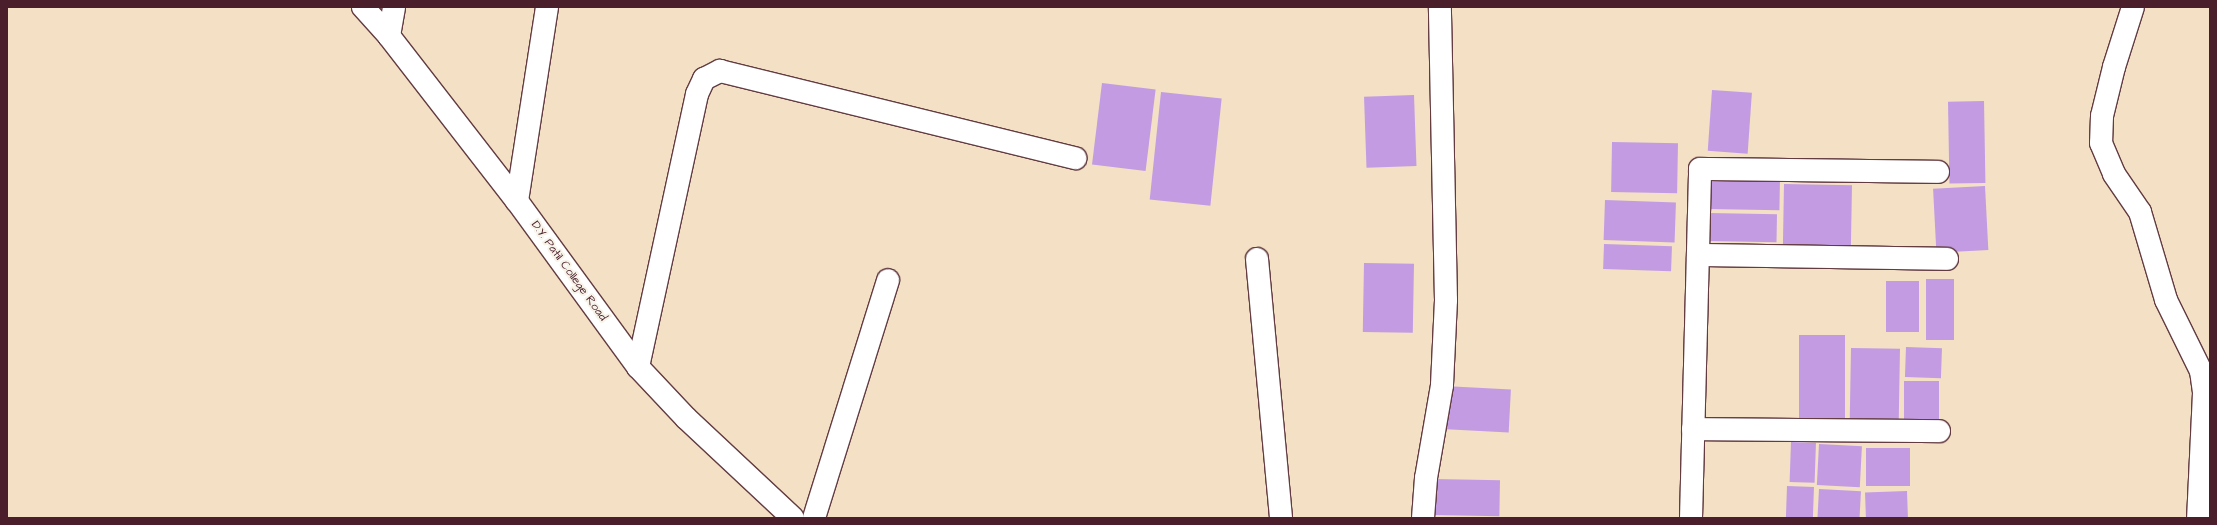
<!DOCTYPE html>
<style>
body{margin:0}
#map{position:relative;width:2217px;height:525px;overflow:hidden;background:#f3e0c5;font-family:"Architects Daughter",sans-serif}
div>[style]{position:absolute}
.building>*{inset:0;background:#c29be2;transform-origin:0 0}
.roads{filter:drop-shadow(1px 0 #633c42) drop-shadow(-1px 0 #633c42) drop-shadow(0 1px #633c42) drop-shadow(0 -1px #633c42)}
.minor>*{height:22px;margin:-11px;padding:0 11px;transform-origin:11px;border-radius:11px;background:#fff}
span{translate:-50% -50%;white-space:nowrap;text-align:center;line-height:1.15;-webkit-text-stroke:4px #f7f3e8;paint-order:stroke}
.street-label{font-size:12px;color:#4a1f2b}
.frame{position:absolute;inset:0;border:8px solid #4a1f2b;pointer-events:none}
</style>
<div id="map">
<div class="building">
<i style="left:1102px;top:83px;width:54px;height:82px;rotate:7deg"></i>
<i style="left:1712px;top:90px;width:40px;height:61px;rotate:4deg"></i>
<i style="left:1161px;top:92px;width:61px;height:108px;rotate:6deg"></i>
<i style="left:1414px;top:95px;width:71px;height:50px;rotate:88deg"></i>
<i style="left:1984px;top:101px;width:82px;height:36px;rotate:89deg"></i>
<i style="left:1612px;top:142px;width:66px;height:50px;rotate:1deg"></i>
<i style="left:1708px;top:176px;width:72px;height:33px;rotate:1deg"></i>
<i style="left:1784px;top:184px;width:68px;height:61px;rotate:1deg"></i>
<i style="left:1985px;top:186px;width:64px;height:52px;rotate:87deg"></i>
<i style="left:1605px;top:200px;width:71px;height:40px;rotate:2deg"></i>
<i style="left:1708px;top:213px;width:69px;height:28px;rotate:1deg"></i>
<i style="left:1604px;top:244px;width:68px;height:25px;rotate:2deg"></i>
<i style="left:1364px;top:263px;width:50px;height:69px;rotate:1deg"></i>
<i style="left:1926px;top:279px;width:28px;height:61px"></i>
<i style="left:1886px;top:281px;width:33px;height:51px"></i>
<i style="left:1799px;top:335px;width:46px;height:85px"></i>
<i style="left:1906px;top:347px;width:36px;height:30px;rotate:2deg"></i>
<i style="left:1851px;top:348px;width:49px;height:79px;rotate:1deg"></i>
<i style="left:1904px;top:381px;width:35px;height:45px"></i>
<i style="left:1444px;top:386px;width:67px;height:43px;rotate:3deg"></i>
<i style="left:1791px;top:442px;width:25px;height:40px;rotate:2deg"></i>
<i style="left:1819px;top:444px;width:43px;height:41px;rotate:3deg"></i>
<i style="left:1866px;top:448px;width:44px;height:38px"></i>
<i style="left:1434px;top:479px;width:66px;height:36px;rotate:1deg"></i>
<i style="left:1787px;top:486px;width:27px;height:32px;rotate:2deg"></i>
<i style="left:1819px;top:489px;width:42px;height:29px;rotate:3deg"></i>
<i style="left:1907px;top:491px;width:27px;height:42px;rotate:88deg"></i>
</div>
<div class="roads">
<div class="minor">
<i style="left:363px;top:7px;width:39px;rotate:48deg"></i>
<i style="left:389px;top:36px;width:209px;rotate:52.2deg"></i>
<i style="left:517px;top:201px;width:205px;rotate:53.9deg"></i>
<i style="left:638px;top:367px;width:70px;rotate:46.7deg"></i>
<i style="left:686px;top:418px;width:146px;rotate:43.1deg"></i>
<i style="left:2133px;top:7px;width:63px;rotate:107.6deg"></i>
<i style="left:2114px;top:67px;width:50px;rotate:103.8deg"></i>
<i style="left:2102px;top:116px;width:27px;rotate:92deg"></i>
<i style="left:2101px;top:143px;width:34px;rotate:67deg"></i>
<i style="left:2114px;top:174px;width:46px;rotate:55.6deg"></i>
<i style="left:2140px;top:212px;width:92px;rotate:73.5deg"></i>
<i style="left:2166px;top:300px;width:79px;rotate:63.8deg"></i>
<i style="left:2201px;top:371px;width:22px;rotate:82deg"></i>
<i style="left:2204px;top:393px;width:125px;rotate:92.7deg"></i>
<i style="left:389px;top:36px;width:29px;rotate:-80deg"></i>
<i style="left:517px;top:201px;width:196px;rotate:-81.2deg"></i>
<i style="left:1698px;top:255px;width:249px;rotate:0.9deg"></i>
<i style="left:1257px;top:259px;width:260px;rotate:84.7deg"></i>
<i style="left:638px;top:367px;width:279px;rotate:-77.8deg"></i>
<i style="left:697px;top:94px;width:17px;rotate:-65deg"></i>
<i style="left:704px;top:79px;width:18px;rotate:-27deg"></i>
<i style="left:720px;top:71px;width:366px;rotate:13.8deg"></i>
<i style="left:1693px;top:429px;width:246px;rotate:0.5deg"></i>
<i style="left:814px;top:518px;width:249px;rotate:-72.7deg"></i>
<i style="left:1423px;top:518px;width:40px;rotate:-85.7deg"></i>
<i style="left:1426px;top:478px;width:94px;rotate:-80.2deg"></i>
<i style="left:1442px;top:385px;width:85px;rotate:-87.3deg"></i>
<i style="left:1446px;top:300px;width:293px;rotate:-91.2deg"></i>
<i style="left:1691px;top:518px;width:349px;rotate:-88.5deg"></i>
<i style="left:1700px;top:169px;width:238px;rotate:0.7deg"></i>
</div>
</div>
<div class="street-label">
<span style="left:569px;top:271px;rotate:54deg">D.Y. Patil College Road</span>
</div>
<div class="frame"></div>
</div>
